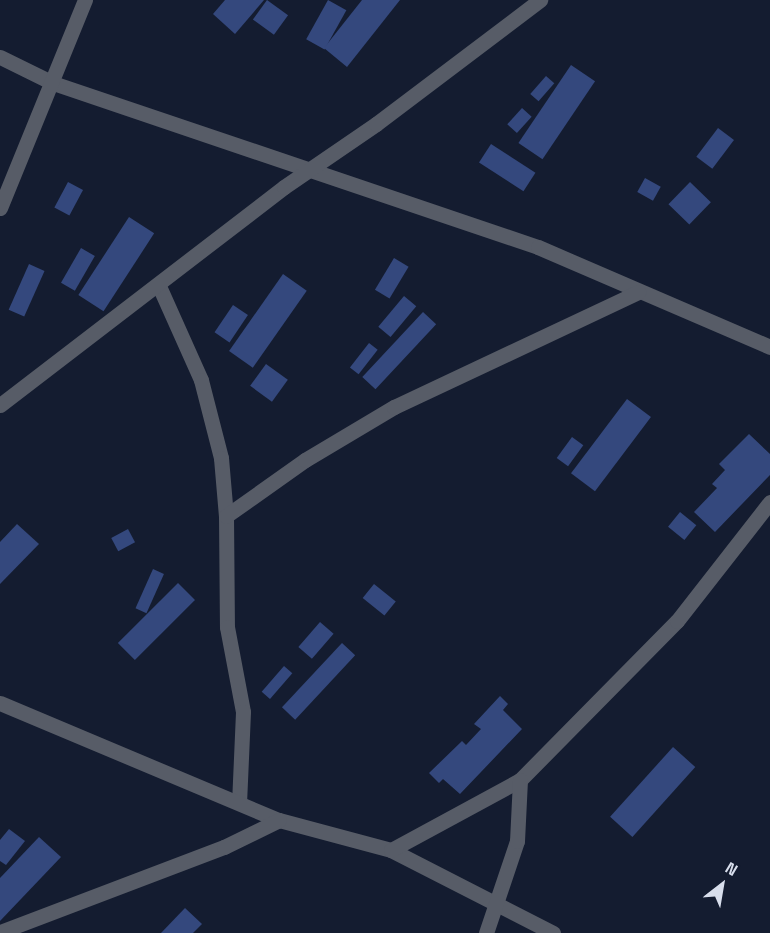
<!DOCTYPE html>
<style>
body{margin:0}
#map{position:relative;width:770px;height:933px;overflow:hidden;background:#141c30;font-family:"Space Grotesk",sans-serif}
div>[style]{position:absolute}
.building>*{inset:0;background:#34487d;transform-origin:0 0}
.lane>*{height:15px;margin:-7.5px;padding:0 7.5px;transform-origin:7.5px;border-radius:7.5px;background:#575c67}
span{translate:-50% -50%;white-space:nowrap;text-align:center;line-height:1.15;-webkit-text-stroke:4.5px #141c30;paint-order:stroke}
.north{position:absolute;left:692px;top:855px;width:60px;height:60px;-webkit-text-stroke:4px #141c30;paint-order:stroke;rotate:31deg;font-size:16px;font-weight:700;line-height:24px;text-align:center;color:#d8deec}
.north::after{content:'';display:block;margin:auto;width:21px;height:27px;background:#d8deec;clip-path:polygon(50% 0,100% 100%,50% 72%,0 100%)}
</style>
<div id="map">
<div class="building">
<i style="clip-path:polygon(225px 0,264px 0,235px 34px,213px 14px)"></i>
<i style="left:267px;top:0;width:26px;height:24px;rotate:36deg"></i>
<i style="left:328px;top:0;width:21px;height:45px;rotate:29deg"></i>
<i style="clip-path:polygon(362px 0,400px 0,347px 67px,324px 48px)"></i>
<i style="left:571px;top:65px;width:29px;height:94px;rotate:34deg"></i>
<i style="left:546px;top:76px;width:11px;height:24px;rotate:41deg"></i>
<i style="left:522px;top:108px;width:13px;height:22px;rotate:42deg"></i>
<i style="left:718px;top:128px;width:20px;height:36px;rotate:37deg"></i>
<i style="left:491px;top:144px;width:53px;height:22px;rotate:33deg"></i>
<i style="left:645px;top:178px;width:18px;height:16px;rotate:29deg"></i>
<i style="left:68px;top:182px;width:17px;height:29px;rotate:28deg"></i>
<i style="left:690px;top:182px;width:29px;height:31px;rotate:44deg"></i>
<i style="left:129px;top:217px;width:30px;height:93px;rotate:33deg"></i>
<i style="left:81px;top:248px;width:16px;height:40px;rotate:30deg"></i>
<i style="left:394px;top:258px;width:17px;height:37px;rotate:31deg"></i>
<i style="left:29px;top:264px;width:17px;height:50px;rotate:24deg"></i>
<i style="left:283px;top:274px;width:29px;height:94px;rotate:35deg"></i>
<i style="left:404px;top:296px;width:16px;height:40px;rotate:40deg"></i>
<i style="left:233px;top:305px;width:18px;height:33px;rotate:34deg"></i>
<i style="left:423px;top:312px;width:18px;height:89px;rotate:43deg"></i>
<i style="left:369px;top:343px;width:11px;height:31px;rotate:38deg"></i>
<i style="left:266px;top:364px;width:27px;height:27px;rotate:36deg"></i>
<i style="left:627px;top:399px;width:30px;height:93px;rotate:37deg"></i>
<i style="clip-path:polygon(749px 434px,770px 454px,770px 475px,715px 532px,694px 512px,717px 488px,712px 484px,725px 470px,719px 464px)"></i>
<i style="left:572px;top:437px;width:14px;height:26px;rotate:36deg"></i>
<i style="left:680px;top:512px;width:21px;height:19px;rotate:39deg"></i>
<i style="clip-path:polygon(17px 524px,39px 544px,0 584px,0 542px)"></i>
<i style="left:128px;top:529px;width:15px;height:19px;rotate:62deg"></i>
<i style="left:153px;top:569px;width:12px;height:43px;rotate:24deg"></i>
<i style="left:178px;top:583px;width:24px;height:85px;rotate:45deg"></i>
<i style="left:374px;top:584px;width:28px;height:18px;rotate:39deg"></i>
<i style="left:320px;top:622px;width:18px;height:33px;rotate:41deg"></i>
<i style="left:342px;top:643px;width:18px;height:88px;rotate:43deg"></i>
<i style="left:284px;top:666px;width:11px;height:34px;rotate:41deg"></i>
<i style="clip-path:polygon(500px 696px,508px 704px,503px 710px,522px 729px,460px 794px,443px 779px,439px 783px,429px 773px,462px 741px,466px 745px,481px 729px,474px 724px)"></i>
<i style="left:673px;top:747px;width:30px;height:94px;rotate:42deg"></i>
<i style="clip-path:polygon(9px 829px,25px 841px,6px 865px,0 861px,0 840px)"></i>
<i style="clip-path:polygon(39px 837px,61px 857px,0 921px,0 878px)"></i>
<i style="clip-path:polygon(185px 908px,202px 924px,193px 933px,161px 933px)"></i>
</div>
<div class="lane">
<i style="left:0;top:57px;width:59px;rotate:26.1deg"></i>
<i style="left:53px;top:83px;width:512px;rotate:18.68deg"></i>
<i style="left:538px;top:247px;width:253px;rotate:23.3deg"></i>
<i style="left:0;top:208px;width:225px;rotate:-67.8deg"></i>
<i style="left:159px;top:286px;width:103px;rotate:65.9deg"></i>
<i style="left:201px;top:380px;width:81px;rotate:75.6deg"></i>
<i style="left:221px;top:458px;width:58px;rotate:85.1deg"></i>
<i style="left:226px;top:516px;width:111px;rotate:89.5deg"></i>
<i style="left:227px;top:627px;width:86px;rotate:79.3deg"></i>
<i style="left:243px;top:712px;width:90px;rotate:92.5deg"></i>
<i style="left:0;top:405px;width:358px;rotate:-37.5deg"></i>
<i style="left:284px;top:187px;width:112px;rotate:-34.4deg"></i>
<i style="left:376px;top:124px;width:206px;rotate:-37.1deg"></i>
<i style="left:226px;top:516px;width:97px;rotate:-35.3deg"></i>
<i style="left:305px;top:460px;width:104px;rotate:-30.8deg"></i>
<i style="left:394px;top:407px;width:270px;rotate:-25.2deg"></i>
<i style="left:0;top:703px;width:303px;rotate:22.8deg"></i>
<i style="left:279px;top:820px;width:116px;rotate:15deg"></i>
<i style="left:391px;top:850px;width:182px;rotate:27.1deg"></i>
<i style="left:391px;top:850px;width:147px;rotate:-28.5deg"></i>
<i style="left:520px;top:780px;width:223px;rotate:-45.4deg"></i>
<i style="left:677px;top:621px;width:151px;rotate:-52deg"></i>
<i style="left:0;top:932px;width:240px;rotate:-20.8deg"></i>
<i style="left:224px;top:847px;width:61px;rotate:-26.1deg"></i>
<i style="left:486px;top:933px;width:97px;rotate:-71.4deg"></i>
<i style="left:517px;top:841px;width:61px;rotate:-87.2deg"></i>
</div>
<div class="north">N</div>
</div>
